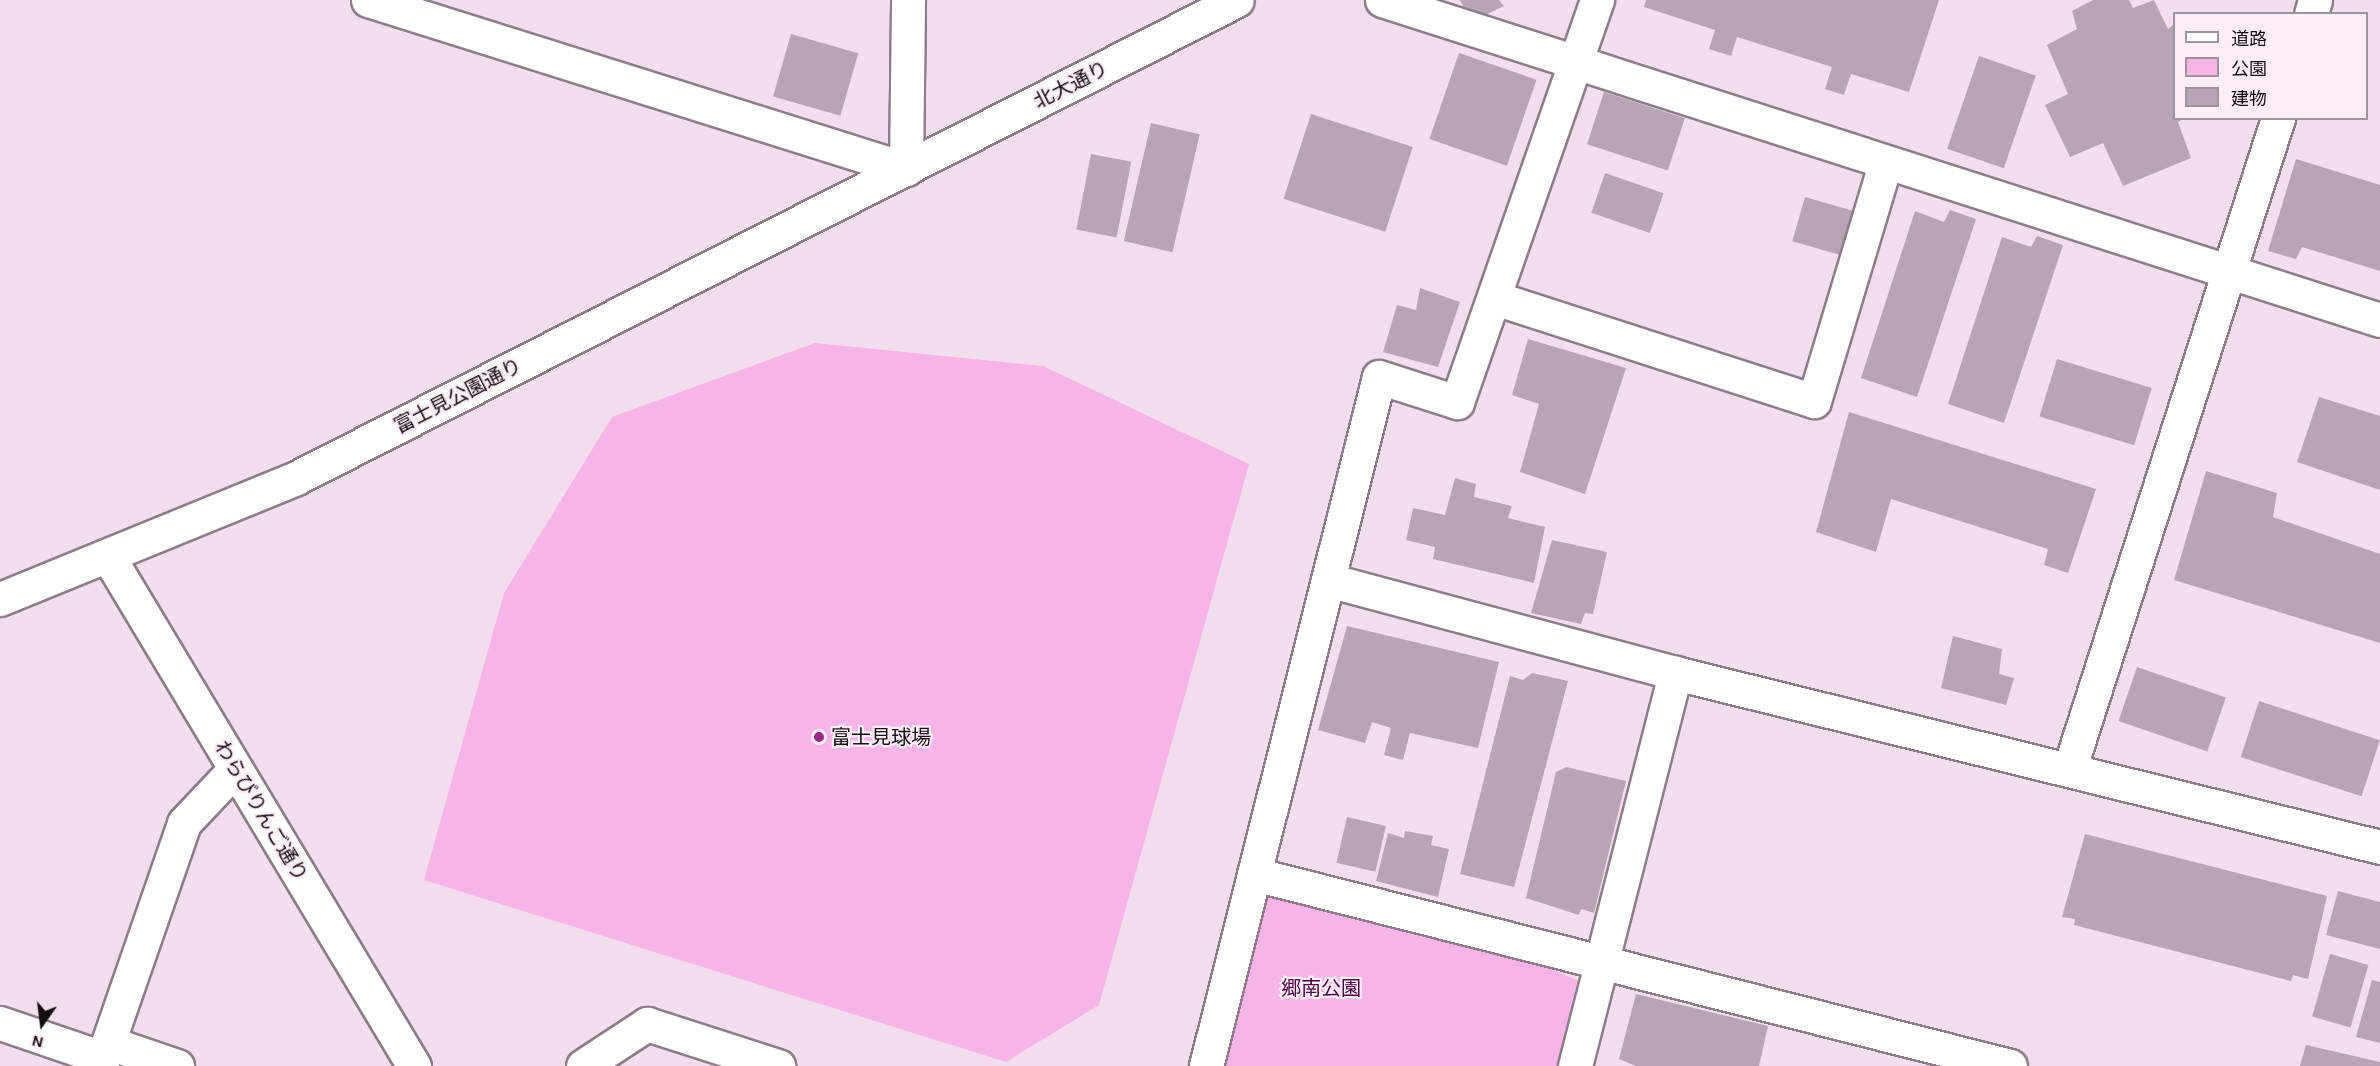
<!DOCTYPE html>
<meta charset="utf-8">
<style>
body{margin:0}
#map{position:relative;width:2380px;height:1066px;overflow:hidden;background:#f2deed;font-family:Karla,"Noto Sans JP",sans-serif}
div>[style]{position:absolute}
.green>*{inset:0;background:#f8b4e7}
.building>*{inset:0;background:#b8a5b3;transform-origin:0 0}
.roads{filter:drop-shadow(2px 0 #8e7c89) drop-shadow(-2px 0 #8e7c89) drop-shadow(0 2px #8e7c89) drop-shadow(0 -2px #8e7c89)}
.minor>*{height:33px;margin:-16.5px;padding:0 16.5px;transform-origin:16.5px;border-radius:16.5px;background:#fff}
.tertiary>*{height:33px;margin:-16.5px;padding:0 16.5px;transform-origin:16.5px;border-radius:16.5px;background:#fff}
.dots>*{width:16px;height:16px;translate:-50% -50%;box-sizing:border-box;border:3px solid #fdedf9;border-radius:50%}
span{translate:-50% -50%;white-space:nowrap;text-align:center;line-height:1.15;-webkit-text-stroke:4.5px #fdedf9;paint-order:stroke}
.street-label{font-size:20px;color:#130d12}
.poi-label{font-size:20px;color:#130d12}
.left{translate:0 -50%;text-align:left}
.park-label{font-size:20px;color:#4c0041}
.legend{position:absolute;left:2173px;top:12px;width:195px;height:108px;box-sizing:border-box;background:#fdedf9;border:2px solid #9f939d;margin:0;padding:8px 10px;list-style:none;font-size:18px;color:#130d12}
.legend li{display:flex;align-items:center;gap:12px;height:30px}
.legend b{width:30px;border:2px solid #9f939d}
.north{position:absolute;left:12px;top:994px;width:60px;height:60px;-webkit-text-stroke:4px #fdedf9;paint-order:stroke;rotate:194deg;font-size:16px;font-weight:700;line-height:24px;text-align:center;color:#130d12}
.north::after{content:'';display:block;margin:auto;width:21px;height:27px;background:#130d12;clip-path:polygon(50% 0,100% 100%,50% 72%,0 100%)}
</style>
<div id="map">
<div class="green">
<i style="clip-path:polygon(815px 343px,1043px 366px,1249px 464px,1099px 1005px,1006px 1062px,424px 880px,504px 593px,612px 417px)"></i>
<i style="clip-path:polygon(1264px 895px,1526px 958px,1583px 983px,1562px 1066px,1219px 1066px)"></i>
</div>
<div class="building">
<i style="clip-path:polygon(1460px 0,1499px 0,1504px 6px,1471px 22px)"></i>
<i style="clip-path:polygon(1646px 0,1939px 0,1909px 92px,1851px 74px,1844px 95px,1825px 89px,1832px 67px,1737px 37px,1731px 56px,1709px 49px,1715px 30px,1644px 7px)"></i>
<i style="clip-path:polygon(2093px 0,2129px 0,2133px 8px,2154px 0,2168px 29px,2174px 24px,2174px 118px,2185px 118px,2178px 122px,2191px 158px,2123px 186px,2103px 143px,2070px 157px,2045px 105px,2068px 94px,2047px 45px,2077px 29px,2072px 11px)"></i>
<i style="left:791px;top:34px;width:70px;height:65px;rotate:16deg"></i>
<i style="left:1459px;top:53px;width:82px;height:91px;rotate:19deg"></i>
<i style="left:1979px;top:56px;width:60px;height:98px;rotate:19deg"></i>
<i style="left:1604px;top:92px;width:85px;height:55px;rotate:18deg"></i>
<i style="left:1311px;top:114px;width:107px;height:89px;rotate:18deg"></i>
<i style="left:1151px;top:123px;width:50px;height:121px;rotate:13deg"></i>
<i style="left:1091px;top:154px;width:41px;height:77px;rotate:11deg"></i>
<i style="clip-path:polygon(2296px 159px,2380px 185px,2380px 271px,2302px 247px,2296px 259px,2268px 251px)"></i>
<i style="left:1605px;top:173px;width:62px;height:42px;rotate:19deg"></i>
<i style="left:1805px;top:197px;width:54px;height:46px;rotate:16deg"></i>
<i style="clip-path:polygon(1950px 210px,1976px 219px,1917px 397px,1861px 378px,1915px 211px,1944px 222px)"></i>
<i style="clip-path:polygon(2037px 236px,2063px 245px,2004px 423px,1948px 404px,2002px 237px,2031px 247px)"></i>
<i style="clip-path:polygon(1420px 288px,1460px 302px,1438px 367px,1383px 352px,1397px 305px,1416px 310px)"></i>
<i style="clip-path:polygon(1528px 339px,1626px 368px,1585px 494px,1520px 472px,1539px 404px,1512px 395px)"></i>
<i style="left:2057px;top:359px;width:99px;height:60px;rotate:17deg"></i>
<i style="clip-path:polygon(2319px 397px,2380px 416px,2380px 490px,2297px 462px)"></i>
<i style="clip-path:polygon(1849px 412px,2096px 489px,2068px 573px,2044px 565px,2048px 549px,1891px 499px,1876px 552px,1816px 532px)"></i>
<i style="clip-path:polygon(2206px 471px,2277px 493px,2273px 517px,2380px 554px,2380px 643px,2174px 580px)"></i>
<i style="clip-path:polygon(1455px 478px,1476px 484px,1474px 497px,1512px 506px,1508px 518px,1545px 527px,1534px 583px,1433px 559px,1435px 547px,1406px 540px,1413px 508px,1445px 515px)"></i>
<i style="clip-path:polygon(1552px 540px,1607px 552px,1593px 614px,1585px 613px,1581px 624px,1531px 613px)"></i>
<i style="clip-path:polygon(1347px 626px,1499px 662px,1478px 748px,1410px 733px,1403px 760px,1384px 755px,1391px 728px,1372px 722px,1365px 743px,1318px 730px)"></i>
<i style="clip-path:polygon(1953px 636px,2002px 649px,1999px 674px,2014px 678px,2006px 705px,1941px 688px)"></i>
<i style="left:2137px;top:667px;width:94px;height:57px;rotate:19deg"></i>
<i style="clip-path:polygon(1532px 673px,1568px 681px,1514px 887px,1460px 874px,1510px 676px,1523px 680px)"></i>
<i style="left:2259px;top:701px;width:127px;height:59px;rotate:18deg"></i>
<i style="clip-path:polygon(1566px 767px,1626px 781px,1594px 913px,1581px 909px,1579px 915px,1526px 898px,1556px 772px)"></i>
<i style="left:1347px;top:817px;width:40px;height:47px;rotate:13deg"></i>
<i style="clip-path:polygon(1405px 831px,1433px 836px,1431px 845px,1449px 849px,1438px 897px,1376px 881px,1388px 833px,1404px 838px)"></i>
<i style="clip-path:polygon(2085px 834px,2327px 896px,2308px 979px,2293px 975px,2291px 981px,2074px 925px,2075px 919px,2062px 917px)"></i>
<i style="clip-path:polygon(2338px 891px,2380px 902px,2380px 949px,2326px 935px)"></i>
<i style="left:2330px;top:954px;width:40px;height:65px;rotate:16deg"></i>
<i style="clip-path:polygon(2372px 980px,2380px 982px,2380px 1043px,2356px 1037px)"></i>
<i style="clip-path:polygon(1636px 994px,1768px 1026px,1759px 1066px,1636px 1066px,1619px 1059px)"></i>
<i style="clip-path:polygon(2306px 1045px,2380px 1062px,2380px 1066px,2300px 1066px)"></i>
</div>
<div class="roads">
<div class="minor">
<i style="left:368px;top:0;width:564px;rotate:17.44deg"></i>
<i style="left:906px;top:169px;width:169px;rotate:-89.3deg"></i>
<i style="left:1382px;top:0;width:1048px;rotate:17.78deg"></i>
<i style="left:2311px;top:14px;width:15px;rotate:-74deg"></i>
<i style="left:1495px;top:298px;width:335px;rotate:17.9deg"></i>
<i style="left:1814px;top:401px;width:246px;rotate:-73.3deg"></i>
<i style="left:1328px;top:580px;width:359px;rotate:15deg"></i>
<i style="left:1675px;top:673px;width:726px;rotate:13.86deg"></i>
<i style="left:2070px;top:767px;width:682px;rotate:-72.23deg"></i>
<i style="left:1254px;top:874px;width:780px;rotate:14.25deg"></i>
<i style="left:0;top:1023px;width:109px;rotate:18.8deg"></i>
<i style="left:109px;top:1043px;width:72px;rotate:18.7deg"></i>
<i style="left:1206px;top:1066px;width:710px;rotate:-75.91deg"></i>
<i style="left:1379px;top:377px;width:82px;rotate:17.8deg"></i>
<i style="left:1457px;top:402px;width:426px;rotate:-70.8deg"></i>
<i style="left:1575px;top:1066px;width:406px;rotate:-75.7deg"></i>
</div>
<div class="tertiary">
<i style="left:108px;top:556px;width:595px;rotate:59.04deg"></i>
<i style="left:0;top:599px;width:320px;rotate:-22.2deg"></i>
<i style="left:296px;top:478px;width:1055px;rotate:-26.93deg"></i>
<i style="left:100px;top:1066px;width:257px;rotate:-70.9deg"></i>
<i style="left:184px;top:823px;width:74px;rotate:-46.6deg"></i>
<i style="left:583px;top:1066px;width:77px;rotate:-33.3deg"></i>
<i style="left:647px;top:1024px;width:138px;rotate:17.8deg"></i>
</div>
</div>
<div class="dots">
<i style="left:819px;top:737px;background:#992886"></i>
</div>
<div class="street-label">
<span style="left:1071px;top:85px;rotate:-27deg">北大通り</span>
<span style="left:458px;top:396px;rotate:-27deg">富士見公園通り</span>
<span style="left:261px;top:811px;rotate:59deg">わらびりんご通り</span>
</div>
<div class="poi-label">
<span class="left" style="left:831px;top:737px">富士見球場</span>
</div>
<div class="park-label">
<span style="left:1321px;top:988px">郷南公園</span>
</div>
<ul class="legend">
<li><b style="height:8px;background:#fff"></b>道路</li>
<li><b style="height:16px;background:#f8b4e7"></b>公園</li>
<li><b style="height:16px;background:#b8a5b3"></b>建物</li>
</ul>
<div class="north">N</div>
</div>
